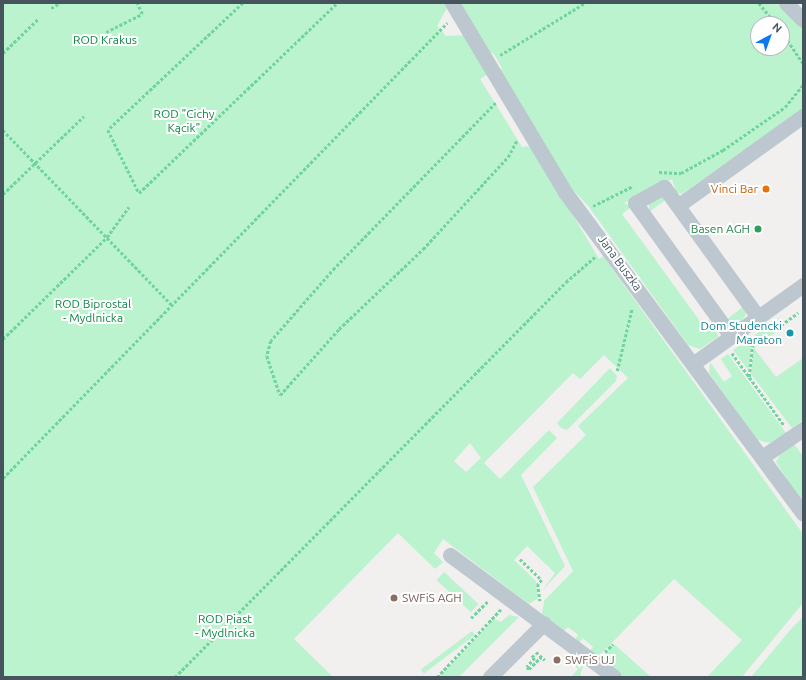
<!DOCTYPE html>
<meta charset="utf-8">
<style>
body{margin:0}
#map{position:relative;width:806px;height:680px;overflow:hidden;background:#f2efef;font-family:Ubuntu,sans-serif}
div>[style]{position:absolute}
.green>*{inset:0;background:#baf3cd;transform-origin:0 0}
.path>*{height:2.5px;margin-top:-1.25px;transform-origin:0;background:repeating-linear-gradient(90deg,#6fd49e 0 3px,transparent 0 5px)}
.minor>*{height:15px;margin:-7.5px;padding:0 7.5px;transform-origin:7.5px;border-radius:7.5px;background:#bcc7cf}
.dots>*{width:11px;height:11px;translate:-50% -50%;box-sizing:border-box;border:2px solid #fff;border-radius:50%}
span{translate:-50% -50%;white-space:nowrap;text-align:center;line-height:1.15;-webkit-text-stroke:4px #fff;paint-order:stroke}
.park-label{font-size:12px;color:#108646}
.food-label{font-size:12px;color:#c56008}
.right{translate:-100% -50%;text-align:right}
.leisure-label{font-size:12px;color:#27864d}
.street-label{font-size:12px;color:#46545e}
.culture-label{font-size:12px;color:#0d838f}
.education-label{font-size:12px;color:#785e54}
.left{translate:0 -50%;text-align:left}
.frame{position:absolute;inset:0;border:4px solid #46545e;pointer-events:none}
.north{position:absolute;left:750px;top:16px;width:40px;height:40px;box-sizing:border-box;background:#fff;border:1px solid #b5bbbf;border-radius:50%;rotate:41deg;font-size:11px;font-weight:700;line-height:16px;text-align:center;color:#46545e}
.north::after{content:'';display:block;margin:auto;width:14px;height:18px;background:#0a79f0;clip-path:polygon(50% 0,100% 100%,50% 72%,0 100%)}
</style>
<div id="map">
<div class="green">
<i style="clip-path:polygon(evenodd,3px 3px,446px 3px,448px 6px,437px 26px,446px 36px,467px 35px,490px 73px,480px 79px,522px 147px,532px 146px,599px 259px,603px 256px,803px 534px,803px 603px,742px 677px,707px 677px,742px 640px,674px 579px,598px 657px,590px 651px,593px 647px,583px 638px,579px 643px,575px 640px,578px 635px,568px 627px,564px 631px,542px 614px,544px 601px,573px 571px,533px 487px,586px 435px,578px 426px,628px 378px,604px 355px,580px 379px,573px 373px,484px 463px,500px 479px,549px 430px,557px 438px,521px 475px,565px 566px,542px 591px,555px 573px,527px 546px,514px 560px,536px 581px,538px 598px,529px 604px,443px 539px,434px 553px,443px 562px,435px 569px,398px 533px,294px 639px,333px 677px,3px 677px,3px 3px,470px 443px,481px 458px,466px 472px,454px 461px,470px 443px)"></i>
<i style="clip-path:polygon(evenodd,458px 3px,776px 3px,790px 13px,803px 30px,803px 109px,682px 194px,676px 192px,672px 179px,624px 203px,631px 207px,622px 214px,707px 331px,716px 325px,718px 337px,700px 349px,688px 345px,589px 207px,566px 182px,499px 73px,502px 68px,494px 54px,487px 51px,458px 3px,758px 24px,782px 24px,782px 48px,758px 48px,758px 24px)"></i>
<i style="clip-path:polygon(662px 197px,667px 199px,649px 212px,649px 202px)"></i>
<i style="clip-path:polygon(744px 306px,746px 315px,739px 323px,726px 320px)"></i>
<i style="clip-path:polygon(784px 314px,772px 324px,777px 331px,754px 348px,776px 377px,803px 358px,803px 420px,792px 428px,751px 374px,755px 335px)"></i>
<i style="clip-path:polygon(752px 337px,749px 371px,733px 350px)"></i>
<i style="clip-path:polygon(728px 354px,786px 433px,770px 443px,757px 440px,709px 373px,710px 362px,724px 382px,732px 376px,721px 359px)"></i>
<i style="clip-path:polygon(610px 368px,617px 376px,616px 381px,567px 430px,561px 428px,557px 423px)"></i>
<i style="clip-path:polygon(794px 444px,803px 456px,803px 505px,776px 462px,781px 453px)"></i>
<i style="left:444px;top:572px;width:47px;height:11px;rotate:43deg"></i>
<i style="clip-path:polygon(509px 615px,519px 617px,459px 677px,439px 677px,494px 619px,501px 622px)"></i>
<i style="clip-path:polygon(803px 617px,803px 677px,751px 677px,791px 629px)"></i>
<i style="left:472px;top:631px;width:5px;height:64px;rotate:53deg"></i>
<i style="clip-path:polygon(614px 644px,651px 677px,624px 677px,600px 659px)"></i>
<i style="clip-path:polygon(573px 653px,584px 661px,580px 677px,571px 677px,578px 669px,567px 659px)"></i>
</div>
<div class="path">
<i style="left:243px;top:3px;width:185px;rotate:136.7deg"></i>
<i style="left:108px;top:130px;width:70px;rotate:63.8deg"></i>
<i style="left:139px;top:193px;width:274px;rotate:-43.8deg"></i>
<i style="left:759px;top:3px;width:27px;rotate:51deg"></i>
<i style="left:51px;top:8px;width:10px;rotate:-29deg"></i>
<i style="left:106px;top:32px;width:40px;rotate:-26.6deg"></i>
<i style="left:142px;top:14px;width:12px;rotate:-114deg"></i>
<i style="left:782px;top:32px;width:37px;rotate:56deg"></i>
<i style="left:3px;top:53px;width:50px;rotate:-44.2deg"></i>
<i style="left:500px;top:55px;width:100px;rotate:-31.5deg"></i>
<i style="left:496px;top:103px;width:231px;rotate:134.3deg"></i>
<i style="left:335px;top:268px;width:97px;rotate:131.2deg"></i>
<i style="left:271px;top:341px;width:16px;rotate:105deg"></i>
<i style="left:267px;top:356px;width:41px;rotate:71.6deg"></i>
<i style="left:280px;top:395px;width:89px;rotate:-48.2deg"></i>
<i style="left:339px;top:329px;width:116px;rotate:-43.6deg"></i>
<i style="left:423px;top:249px;width:125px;rotate:-47.3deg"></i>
<i style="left:508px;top:157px;width:19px;rotate:-62deg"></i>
<i style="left:3px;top:130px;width:243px;rotate:46deg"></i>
<i style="left:659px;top:172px;width:22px;rotate:3deg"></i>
<i style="left:681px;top:173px;width:48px;rotate:-28.7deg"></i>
<i style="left:723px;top:150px;width:75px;rotate:-34.7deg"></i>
<i style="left:785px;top:107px;width:28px;rotate:-51deg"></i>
<i style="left:3px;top:194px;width:112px;rotate:-43.9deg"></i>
<i style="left:593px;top:206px;width:45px;rotate:-26.6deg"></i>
<i style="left:777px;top:324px;width:4px;rotate:90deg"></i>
<i style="left:777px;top:328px;width:26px;rotate:-36deg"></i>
<i style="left:3px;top:339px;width:146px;rotate:-44.4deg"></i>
<i style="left:107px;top:237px;width:37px;rotate:-54deg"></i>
<i style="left:732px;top:353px;width:89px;rotate:54.2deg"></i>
<i style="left:617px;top:371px;width:65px;rotate:-76.6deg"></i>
<i style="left:749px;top:377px;width:39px;rotate:-84deg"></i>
<i style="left:3px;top:478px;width:636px;rotate:-45.7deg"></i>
<i style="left:520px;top:559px;width:30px;rotate:44deg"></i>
<i style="left:542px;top:580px;width:6px;rotate:135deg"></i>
<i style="left:538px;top:584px;width:17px;rotate:83deg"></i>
<i style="left:471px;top:618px;width:25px;rotate:-45deg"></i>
<i style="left:536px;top:652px;width:12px;rotate:42deg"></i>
<i style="left:605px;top:652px;width:11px;rotate:-45deg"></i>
<i style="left:532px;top:655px;width:4px;rotate:45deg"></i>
<i style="left:535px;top:658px;width:12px;rotate:132deg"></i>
<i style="left:527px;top:667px;width:3px;rotate:45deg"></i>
<i style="left:529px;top:669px;width:17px;rotate:-45deg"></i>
<i style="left:175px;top:677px;width:556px;rotate:-45.29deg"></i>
<i style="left:566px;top:282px;width:40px;rotate:-41deg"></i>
<i style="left:437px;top:677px;width:93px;rotate:-46.7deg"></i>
</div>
<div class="minor">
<i style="left:452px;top:3px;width:220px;rotate:59.1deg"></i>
<i style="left:565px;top:192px;width:400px;rotate:53.5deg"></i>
<i style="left:786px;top:3px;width:24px;rotate:45deg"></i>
<i style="left:679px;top:205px;width:153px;rotate:-35.7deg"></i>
<i style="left:731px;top:336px;width:164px;rotate:-125.8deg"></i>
<i style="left:635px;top:203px;width:33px;rotate:-29deg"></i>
<i style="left:664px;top:187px;width:160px;rotate:54.1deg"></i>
<i style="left:694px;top:363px;width:134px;rotate:-35.6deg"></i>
<i style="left:762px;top:457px;width:50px;rotate:-34.3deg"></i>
<i style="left:450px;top:555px;width:204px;rotate:36.6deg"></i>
<i style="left:490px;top:677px;width:76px;rotate:-45deg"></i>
</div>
<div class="dots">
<i style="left:766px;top:189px;background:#e8710a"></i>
<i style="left:758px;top:229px;background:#2e9e5b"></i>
<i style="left:790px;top:333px;background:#0f9aa8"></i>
<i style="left:394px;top:598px;background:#8d6e63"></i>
<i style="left:557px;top:660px;background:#8d6e63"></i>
</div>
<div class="park-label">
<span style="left:105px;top:40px">ROD Krakus</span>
<span style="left:184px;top:121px">ROD "Cichy<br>Kącik"</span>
<span style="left:93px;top:311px">ROD Biprostal<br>- Mydlnicka</span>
<span style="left:225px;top:626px">ROD Piast<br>- Mydlnicka</span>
</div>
<div class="food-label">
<span class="right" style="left:758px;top:189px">Vinci Bar</span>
</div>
<div class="leisure-label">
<span class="right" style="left:750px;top:229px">Basen AGH</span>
</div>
<div class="street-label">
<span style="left:620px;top:263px;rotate:54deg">Jana Buszka</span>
</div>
<div class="culture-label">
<span class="right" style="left:782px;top:333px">Dom Studencki<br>Maraton</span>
</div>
<div class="education-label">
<span class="left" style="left:402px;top:598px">SWFiS AGH</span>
<span class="left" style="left:565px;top:660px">SWFiS UJ</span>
</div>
<div class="frame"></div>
<div class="north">N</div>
</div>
